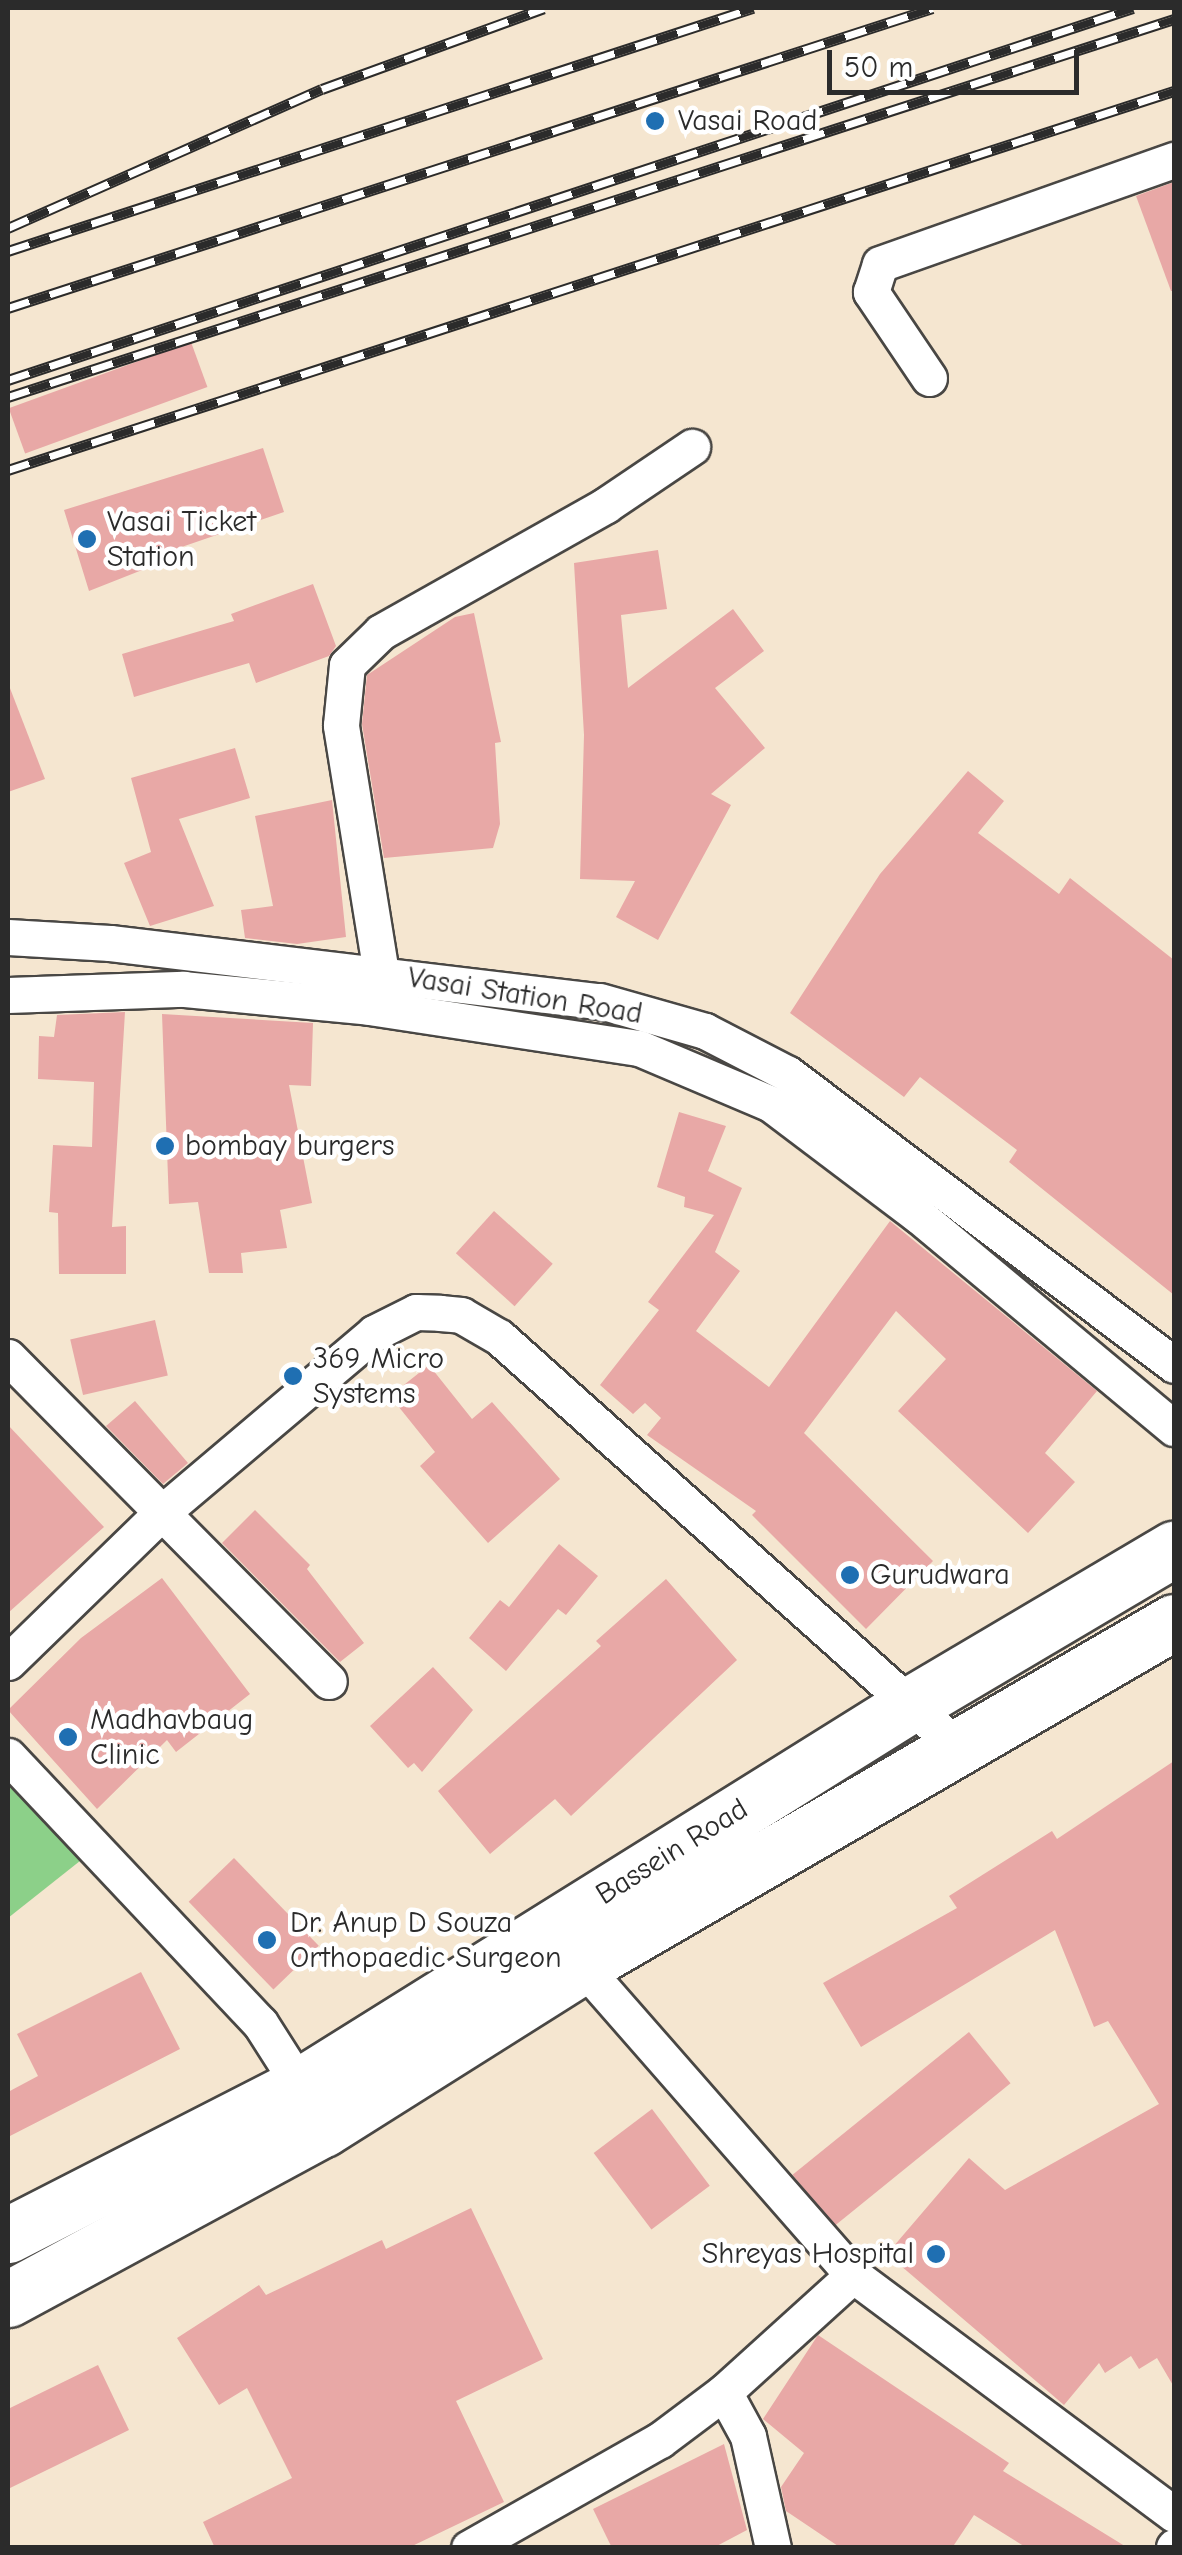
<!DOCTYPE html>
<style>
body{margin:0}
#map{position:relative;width:1182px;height:2555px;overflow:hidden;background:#f5e6d0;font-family:"Comic Neue",sans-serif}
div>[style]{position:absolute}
.green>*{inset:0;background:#8cd089}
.building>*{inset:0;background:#e8a8a6;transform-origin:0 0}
.roads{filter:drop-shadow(2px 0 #494744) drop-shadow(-2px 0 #494744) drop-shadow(0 2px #494744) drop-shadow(0 -2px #494744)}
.street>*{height:35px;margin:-17.5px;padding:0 17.5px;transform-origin:17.5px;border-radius:17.5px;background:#fff}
.primary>*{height:55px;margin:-27.5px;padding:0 27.5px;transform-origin:27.5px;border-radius:27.5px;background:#fff}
.rail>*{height:11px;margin-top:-5.5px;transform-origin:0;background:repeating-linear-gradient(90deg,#fff 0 22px,#2b2b2b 0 44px);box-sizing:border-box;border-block:2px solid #2b2b2b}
.dots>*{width:28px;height:28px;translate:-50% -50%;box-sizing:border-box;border:5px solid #fff;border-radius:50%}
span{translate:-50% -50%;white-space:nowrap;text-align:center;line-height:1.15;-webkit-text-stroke:9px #fff;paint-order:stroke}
.poi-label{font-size:30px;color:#2b2b2b}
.left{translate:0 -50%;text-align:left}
.right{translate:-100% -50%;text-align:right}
.street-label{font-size:30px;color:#2b2b2b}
.frame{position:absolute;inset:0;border:10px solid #2b2b2b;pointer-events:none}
.scale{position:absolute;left:827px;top:50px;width:252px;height:45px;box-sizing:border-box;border:5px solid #2b2b2b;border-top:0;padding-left:12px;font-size:30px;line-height:35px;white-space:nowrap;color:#2b2b2b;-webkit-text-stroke:8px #fff;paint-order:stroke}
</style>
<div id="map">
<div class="green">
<i style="clip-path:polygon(8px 1779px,85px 1857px,8px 1918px)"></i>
</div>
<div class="building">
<i style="clip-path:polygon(1174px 182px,1174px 291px,1171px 291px,1136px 196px)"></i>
<i style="left:191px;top:342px;width:48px;height:194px;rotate:70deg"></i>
<i style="clip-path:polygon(263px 448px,284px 512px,167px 552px,170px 559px,89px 591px,64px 510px)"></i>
<i style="clip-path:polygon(658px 550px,667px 609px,621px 615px,628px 688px,733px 609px,764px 651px,715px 688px,765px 748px,711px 794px,731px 805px,658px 940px,616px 917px,635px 881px,580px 879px,584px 735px,574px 563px)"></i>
<i style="clip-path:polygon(313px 584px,336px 646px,329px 656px,256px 683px,249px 663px,134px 697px,122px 654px,234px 621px,231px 614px)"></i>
<i style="clip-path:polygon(474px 613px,501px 742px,495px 743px,500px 824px,493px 848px,384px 858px,362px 724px,367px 675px,455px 617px)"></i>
<i style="clip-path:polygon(8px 683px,45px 779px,8px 792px)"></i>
<i style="clip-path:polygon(235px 748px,250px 798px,179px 819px,214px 906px,150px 926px,124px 863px,151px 852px,131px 778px)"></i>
<i style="clip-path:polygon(968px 771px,1004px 801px,978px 833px,1059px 894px,1070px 878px,1174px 960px,1174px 1295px,1009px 1162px,1017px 1150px,920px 1077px,904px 1097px,790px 1013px,880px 874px)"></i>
<i style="clip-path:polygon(332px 800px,346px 937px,297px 944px,245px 938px,241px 910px,273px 906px,255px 816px)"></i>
<i style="clip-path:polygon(125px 1012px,112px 1227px,126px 1226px,126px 1274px,59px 1274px,58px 1213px,49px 1212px,53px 1145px,92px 1147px,94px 1082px,38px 1079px,39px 1036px,54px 1037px,57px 1015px)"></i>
<i style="clip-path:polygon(162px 1014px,313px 1023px,311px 1086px,289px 1085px,312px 1203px,280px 1210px,287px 1248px,241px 1253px,243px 1273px,209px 1273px,198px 1202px,169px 1204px)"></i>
<i style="clip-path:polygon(679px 1112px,726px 1126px,708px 1171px,742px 1188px,715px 1252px,740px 1271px,696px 1331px,769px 1387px,890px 1221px,1097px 1391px,1045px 1453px,1075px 1482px,1028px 1533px,898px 1411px,946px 1359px,896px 1311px,804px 1433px,933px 1561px,866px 1629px,752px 1515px,756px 1511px,647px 1435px,661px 1418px,645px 1403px,633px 1414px,600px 1385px,659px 1310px,648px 1302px,714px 1215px,684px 1207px,685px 1197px,657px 1187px)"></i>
<i style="left:494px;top:1211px;width:79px;height:57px;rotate:42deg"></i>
<i style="left:155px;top:1320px;width:57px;height:87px;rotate:77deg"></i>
<i style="clip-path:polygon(429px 1365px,472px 1419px,492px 1402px,560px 1479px,488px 1543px,420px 1466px,435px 1452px,390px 1396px)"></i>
<i style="clip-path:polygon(135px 1401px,188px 1463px,163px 1484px,106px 1426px)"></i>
<i style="clip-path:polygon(8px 1425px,104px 1527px,8px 1613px)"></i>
<i style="clip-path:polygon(255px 1510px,310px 1565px,307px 1569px,364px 1643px,340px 1662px,222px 1543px)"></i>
<i style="clip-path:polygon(559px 1544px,598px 1576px,566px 1615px,558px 1609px,506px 1671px,469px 1638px,500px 1600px,509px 1607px)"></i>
<i style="clip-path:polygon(162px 1578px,250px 1694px,176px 1752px,167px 1740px,97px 1809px,8px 1710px,81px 1638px)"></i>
<i style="clip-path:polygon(666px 1579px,737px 1660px,571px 1816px,555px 1799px,490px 1854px,438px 1791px,601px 1646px,596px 1641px)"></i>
<i style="clip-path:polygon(433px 1667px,473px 1710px,422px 1772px,414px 1763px,408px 1768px,370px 1726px)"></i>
<i style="clip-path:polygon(1174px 1761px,1174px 2387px,1157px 2358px,1139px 2369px,1131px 2356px,1105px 2373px,1099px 2363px,1064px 2405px,887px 2254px,969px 2158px,1005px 2190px,1159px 2104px,1108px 2021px,1094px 2027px,1055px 1930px,861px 2047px,823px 1983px,957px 1908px,949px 1896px,1052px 1831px,1057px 1839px)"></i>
<i style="left:234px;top:1858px;width:122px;height:63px;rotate:46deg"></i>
<i style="clip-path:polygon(141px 1972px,180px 2049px,8px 2137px,8px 2092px,38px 2076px,17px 2034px)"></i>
<i style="left:969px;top:2032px;width:66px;height:227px;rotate:51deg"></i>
<i style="left:652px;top:2109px;width:96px;height:73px;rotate:53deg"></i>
<i style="clip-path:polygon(471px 2208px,543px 2359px,456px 2401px,504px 2502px,408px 2548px,215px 2548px,203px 2522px,292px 2478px,247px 2388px,219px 2405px,177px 2338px,259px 2285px,266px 2295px,382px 2240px,386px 2249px)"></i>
<i style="clip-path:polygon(818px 2335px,1009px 2463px,1003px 2471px,1128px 2548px,1027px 2548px,974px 2515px,952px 2548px,841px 2548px,786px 2511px,781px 2487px,804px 2453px,763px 2419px)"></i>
<i style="clip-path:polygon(98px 2365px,129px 2430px,8px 2489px,8px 2409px)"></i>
<i style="clip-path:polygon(724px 2444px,747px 2530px,713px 2548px,612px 2548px,593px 2509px)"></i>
</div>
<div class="roads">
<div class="street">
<i style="left:929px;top:378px;width:104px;rotate:-124deg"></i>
<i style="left:871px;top:292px;width:29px;rotate:-72deg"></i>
<i style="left:880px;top:264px;width:312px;rotate:-19.5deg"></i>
<i style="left:8px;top:937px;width:102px;rotate:3.4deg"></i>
<i style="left:110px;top:943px;width:493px;rotate:6.8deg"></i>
<i style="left:600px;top:1001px;width:109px;rotate:15.9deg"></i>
<i style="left:705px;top:1031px;width:93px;rotate:27.4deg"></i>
<i style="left:788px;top:1074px;width:483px;rotate:37deg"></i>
<i style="left:381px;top:973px;width:251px;rotate:-99.2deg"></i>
<i style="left:341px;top:725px;width:60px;rotate:-84.3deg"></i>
<i style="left:347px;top:665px;width:47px;rotate:-44.1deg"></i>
<i style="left:381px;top:632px;width:258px;rotate:-29.4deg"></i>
<i style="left:606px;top:505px;width:104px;rotate:-34deg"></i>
<i style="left:8px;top:995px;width:176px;rotate:-2deg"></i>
<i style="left:184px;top:989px;width:187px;rotate:5.5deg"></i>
<i style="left:370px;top:1007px;width:272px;rotate:8.7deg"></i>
<i style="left:639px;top:1048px;width:143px;rotate:23deg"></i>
<i style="left:771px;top:1104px;width:184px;rotate:37.1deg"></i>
<i style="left:918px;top:1215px;width:333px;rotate:39.8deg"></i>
<i style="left:8px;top:1357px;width:456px;rotate:45.3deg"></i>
<i style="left:8px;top:1662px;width:211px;rotate:-44.2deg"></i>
<i style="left:159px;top:1515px;width:282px;rotate:-40.2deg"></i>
<i style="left:374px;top:1333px;width:47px;rotate:-26.6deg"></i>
<i style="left:416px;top:1312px;width:24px;rotate:2deg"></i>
<i style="left:440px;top:1313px;width:21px;rotate:5deg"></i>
<i style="left:461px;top:1315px;width:44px;rotate:30.1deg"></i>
<i style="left:499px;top:1337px;width:621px;rotate:41.8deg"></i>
<i style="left:8px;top:1756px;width:367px;rotate:46.7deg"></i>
<i style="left:260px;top:2023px;width:91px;rotate:57.5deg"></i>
<i style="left:571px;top:1953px;width:428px;rotate:48.8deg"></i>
<i style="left:853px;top:2275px;width:400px;rotate:36.7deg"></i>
<i style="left:724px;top:2392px;width:50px;rotate:61.4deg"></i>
<i style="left:748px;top:2436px;width:115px;rotate:77.4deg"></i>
<i style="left:469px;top:2548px;width:219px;rotate:-29.5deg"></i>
<i style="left:660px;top:2440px;width:80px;rotate:-36.9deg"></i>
<i style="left:724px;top:2392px;width:174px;rotate:-42.2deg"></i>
<i style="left:1174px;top:2548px;width:1px;rotate:-90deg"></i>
</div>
<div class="primary">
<i style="left:8px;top:2235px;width:329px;rotate:-27.1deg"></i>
<i style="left:301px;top:2085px;width:716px;rotate:-31.98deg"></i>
<i style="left:908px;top:1706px;width:309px;rotate:-30.6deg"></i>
<i style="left:8px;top:2299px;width:358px;rotate:-28.4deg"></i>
<i style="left:323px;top:2129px;width:307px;rotate:-32.2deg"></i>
<i style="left:583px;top:1965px;width:683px;rotate:-30.13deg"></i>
</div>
</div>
<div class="rail">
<i style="left:8px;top:228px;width:343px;rotate:-23.9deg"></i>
<i style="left:322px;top:89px;width:236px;rotate:-20deg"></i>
<i style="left:8px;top:251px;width:784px;rotate:-18.07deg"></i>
<i style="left:8px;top:308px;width:972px;rotate:-17.97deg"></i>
<i style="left:8px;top:380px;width:1185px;rotate:-18.3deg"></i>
<i style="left:8px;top:397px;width:1226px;rotate:-17.96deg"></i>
<i style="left:8px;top:470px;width:1226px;rotate:-18.01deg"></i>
</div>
<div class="dots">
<i style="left:655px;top:121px;background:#1f6fb2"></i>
<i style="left:87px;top:539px;background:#1f6fb2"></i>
<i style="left:165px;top:1146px;background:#1f6fb2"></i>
<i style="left:293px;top:1376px;background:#1f6fb2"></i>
<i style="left:850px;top:1575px;background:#1f6fb2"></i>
<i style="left:68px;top:1737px;background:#1f6fb2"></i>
<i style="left:267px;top:1940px;background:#1f6fb2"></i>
<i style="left:936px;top:2254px;background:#1f6fb2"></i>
</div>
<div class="poi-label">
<span class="left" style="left:678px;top:121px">Vasai Road</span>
<span class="left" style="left:107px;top:539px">Vasai Ticket<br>Station</span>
<span class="left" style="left:185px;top:1146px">bombay burgers</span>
<span class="left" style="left:313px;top:1376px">369 Micro<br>Systems</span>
<span class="left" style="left:870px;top:1575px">Gurudwara</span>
<span class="left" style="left:90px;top:1737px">Madhavbaug<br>Clinic</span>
<span class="left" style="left:290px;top:1940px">Dr. Anup D Souza<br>Orthopaedic Surgeon</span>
<span class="right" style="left:914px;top:2254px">Shreyas Hospital</span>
</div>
<div class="street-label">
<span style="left:525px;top:996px;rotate:9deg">Vasai Station Road</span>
<span style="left:672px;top:1852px;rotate:-32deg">Bassein Road</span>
</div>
<div class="frame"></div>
<div class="scale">50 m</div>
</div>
